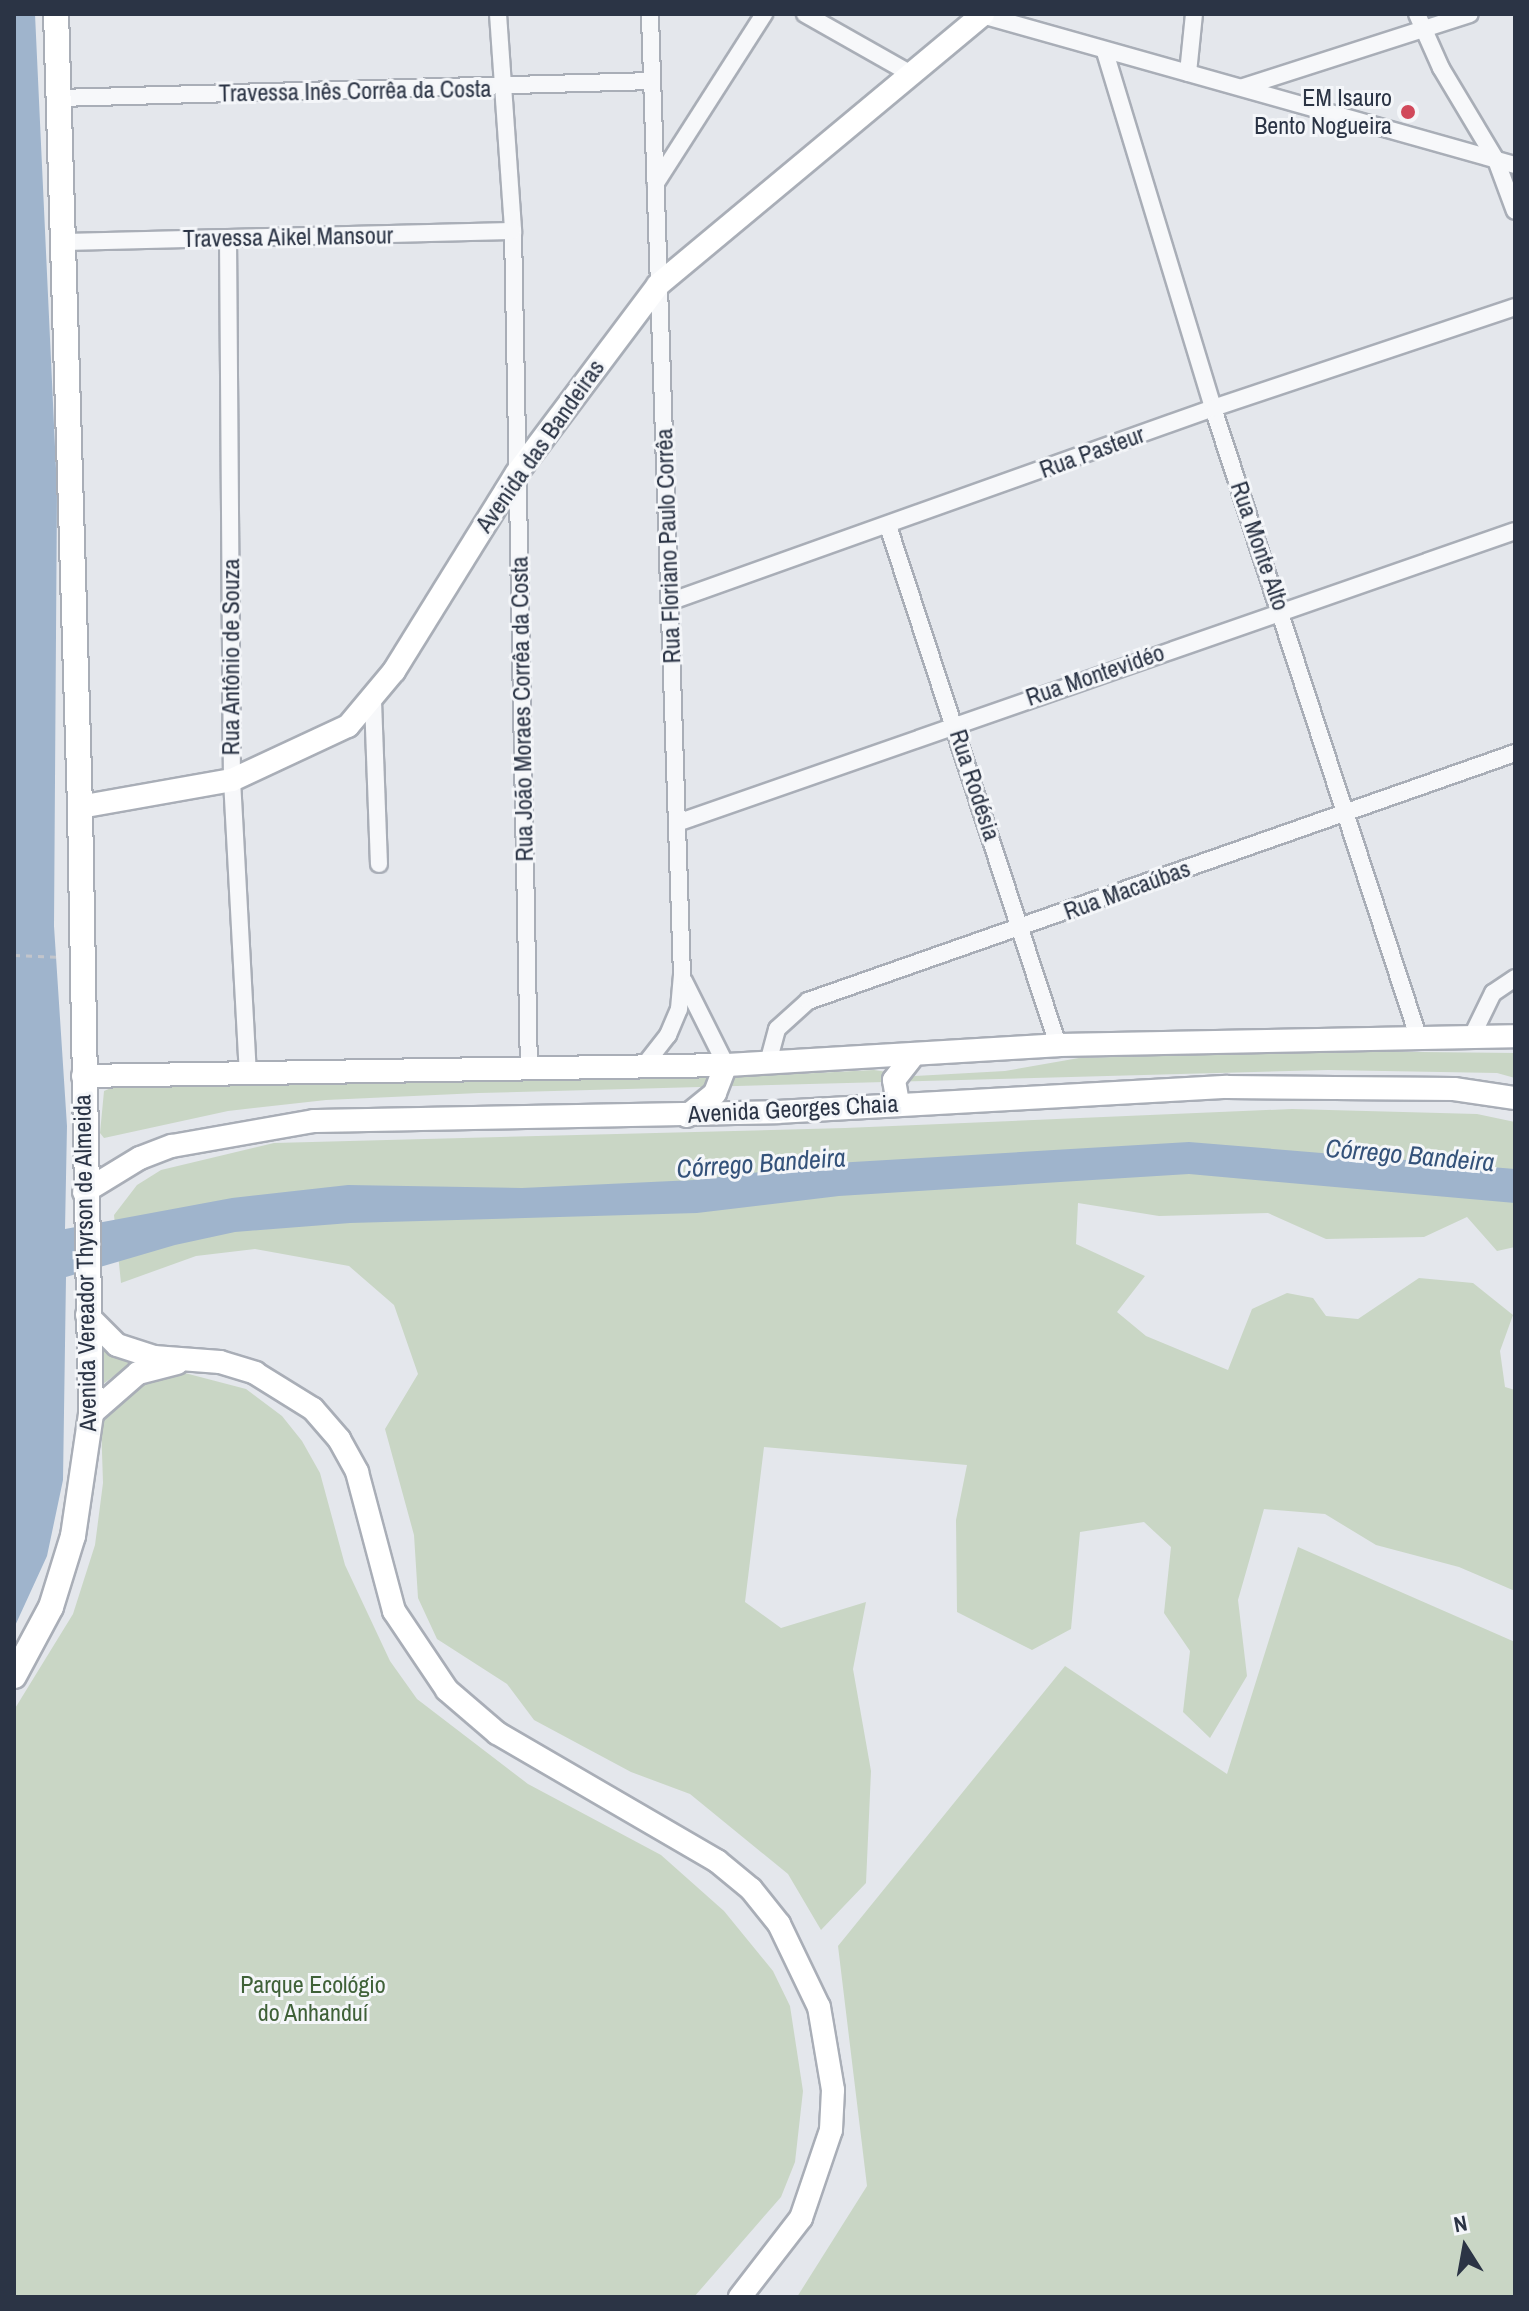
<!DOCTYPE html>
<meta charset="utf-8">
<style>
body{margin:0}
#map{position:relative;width:1529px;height:2311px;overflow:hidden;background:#e4e7ec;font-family:"Archivo Narrow",sans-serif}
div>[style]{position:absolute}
.green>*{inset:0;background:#c9d6c5}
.water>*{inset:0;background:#9fb4cc}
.path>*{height:3px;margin-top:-1.5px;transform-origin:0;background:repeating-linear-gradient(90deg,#c2c5cb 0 6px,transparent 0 12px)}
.roads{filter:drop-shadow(2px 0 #a9aeb7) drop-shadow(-2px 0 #a9aeb7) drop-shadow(0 2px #a9aeb7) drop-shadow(0 -2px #a9aeb7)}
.street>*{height:16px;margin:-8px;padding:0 8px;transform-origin:8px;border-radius:8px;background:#f7f8fa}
.secondary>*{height:22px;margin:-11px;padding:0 11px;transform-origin:11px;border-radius:11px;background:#fff}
.primary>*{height:24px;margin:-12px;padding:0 12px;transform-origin:12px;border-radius:12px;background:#fff}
.dots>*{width:22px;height:22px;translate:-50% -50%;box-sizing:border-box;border:4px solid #f4f6f9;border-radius:50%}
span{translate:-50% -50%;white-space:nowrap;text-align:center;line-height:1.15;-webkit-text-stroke:6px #f4f6f9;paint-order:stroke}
.street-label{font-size:24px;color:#2b3445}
.poi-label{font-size:24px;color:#2b3445}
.right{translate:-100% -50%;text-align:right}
.park-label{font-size:24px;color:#3f6138}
.water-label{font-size:26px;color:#34527a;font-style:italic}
.frame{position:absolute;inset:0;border:16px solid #2b3445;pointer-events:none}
.north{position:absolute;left:1425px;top:2207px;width:80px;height:80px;-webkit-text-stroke:6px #f4f6f9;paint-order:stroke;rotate:349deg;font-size:22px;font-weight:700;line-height:32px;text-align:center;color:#2b3445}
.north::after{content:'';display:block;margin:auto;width:28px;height:36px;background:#2b3445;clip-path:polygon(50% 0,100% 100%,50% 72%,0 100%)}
</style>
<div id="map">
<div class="green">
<i style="clip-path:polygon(1327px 1051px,1515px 1053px,1515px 1078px,1497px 1073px,1328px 1070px,479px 1093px,326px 1100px,228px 1111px,104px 1138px,100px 1133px,104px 1091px,111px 1088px,739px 1077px,874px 1070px,915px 1076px,1005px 1071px,1079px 1058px)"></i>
<i style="clip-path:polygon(1292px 1109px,1477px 1114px,1515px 1122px,1515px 1247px,1497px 1251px,1467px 1217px,1424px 1237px,1326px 1239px,1268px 1213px,1159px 1216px,1078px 1203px,1076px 1244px,1145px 1276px,1117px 1312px,1146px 1336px,1228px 1370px,1252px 1309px,1287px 1293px,1313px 1298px,1326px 1316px,1358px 1319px,1419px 1278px,1473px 1283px,1513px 1315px,1500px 1351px,1505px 1387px,1515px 1390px,1515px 1591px,1459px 1567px,1376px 1545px,1325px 1514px,1264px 1509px,1238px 1600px,1247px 1676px,1210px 1738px,1183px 1712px,1190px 1651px,1164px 1613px,1171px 1547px,1144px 1522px,1080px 1532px,1071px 1629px,1032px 1650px,957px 1612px,956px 1520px,967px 1465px,764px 1447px,745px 1602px,781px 1628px,866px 1602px,853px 1669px,871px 1771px,866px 1883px,821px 1930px,788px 1874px,690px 1794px,631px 1772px,534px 1720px,507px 1684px,437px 1639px,418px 1598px,414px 1535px,385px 1429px,418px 1374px,394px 1305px,349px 1266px,255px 1249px,196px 1256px,121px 1283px,114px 1215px,137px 1185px,161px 1170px,274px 1143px,845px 1128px)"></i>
<i style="clip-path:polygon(101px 1339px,137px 1359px,99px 1387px)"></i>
<i style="clip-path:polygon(181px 1372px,246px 1389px,282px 1416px,302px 1441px,320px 1473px,345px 1565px,390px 1661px,417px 1699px,528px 1784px,661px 1855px,724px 1911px,773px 1971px,790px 2006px,803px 2091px,795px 2162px,781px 2197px,694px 2297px,14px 2297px,14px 1710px,73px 1614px,95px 1545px,103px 1483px,101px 1422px,137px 1385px)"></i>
<i style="clip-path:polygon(1298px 1547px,1515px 1642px,1515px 2297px,797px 2297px,867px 2186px,838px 1946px,1065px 1666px,1227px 1774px)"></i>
</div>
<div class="water">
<i style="clip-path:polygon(14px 14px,35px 14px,57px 490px,54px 926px,67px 1126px,65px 1229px,232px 1198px,348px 1185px,522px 1188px,694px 1180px,836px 1163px,1189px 1142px,1515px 1169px,1515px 1203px,1189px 1174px,839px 1196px,697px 1213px,350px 1223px,235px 1232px,175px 1245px,66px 1277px,63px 1480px,47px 1556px,14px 1628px)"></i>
</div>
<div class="path">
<i style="left:14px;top:955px;width:48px;rotate:2.4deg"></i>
</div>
<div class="roads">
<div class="street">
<i style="left:498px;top:14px;width:218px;rotate:86deg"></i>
<i style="left:513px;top:231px;width:838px;rotate:88.91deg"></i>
<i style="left:805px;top:14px;width:124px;rotate:29.5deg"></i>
<i style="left:1417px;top:14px;width:59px;rotate:66deg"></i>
<i style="left:1441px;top:68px;width:107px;rotate:59.1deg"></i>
<i style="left:1496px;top:160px;width:54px;rotate:69.6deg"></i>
<i style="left:982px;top:15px;width:554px;rotate:15.72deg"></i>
<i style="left:1105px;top:52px;width:372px;rotate:73.1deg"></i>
<i style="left:1213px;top:408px;width:664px;rotate:71.92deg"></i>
<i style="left:1188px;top:73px;width:59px;rotate:-84.2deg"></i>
<i style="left:1243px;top:87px;width:238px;rotate:-17.8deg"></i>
<i style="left:59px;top:98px;width:593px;rotate:-1.64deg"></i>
<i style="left:656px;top:183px;width:201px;rotate:-57.4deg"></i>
<i style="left:228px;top:238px;width:542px;rotate:89.58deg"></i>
<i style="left:232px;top:780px;width:295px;rotate:86.9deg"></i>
<i style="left:63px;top:242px;width:450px;rotate:-1.4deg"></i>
<i style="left:888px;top:526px;width:546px;rotate:71.86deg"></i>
<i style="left:672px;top:601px;width:574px;rotate:-19.63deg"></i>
<i style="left:1213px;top:408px;width:318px;rotate:-18.5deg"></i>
<i style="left:373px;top:701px;width:163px;rotate:87.9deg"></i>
<i style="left:677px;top:823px;width:887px;rotate:-19.21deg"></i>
<i style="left:684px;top:981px;width:94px;rotate:63.4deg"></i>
<i style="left:1472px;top:1036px;width:48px;rotate:-64deg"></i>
<i style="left:1493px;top:993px;width:27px;rotate:-34deg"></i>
<i style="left:769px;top:1059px;width:31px;rotate:-75deg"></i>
<i style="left:777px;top:1029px;width:42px;rotate:-42.1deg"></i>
<i style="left:808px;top:1001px;width:749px;rotate:-19.33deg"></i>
<i style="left:643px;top:1067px;width:41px;rotate:-52deg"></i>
<i style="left:668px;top:1035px;width:28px;rotate:-67deg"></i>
<i style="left:679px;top:1009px;width:33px;rotate:-85deg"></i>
<i style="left:682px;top:976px;width:963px;rotate:-91.91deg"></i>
</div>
<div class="secondary">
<i style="left:80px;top:807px;width:154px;rotate:-10.1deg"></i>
<i style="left:232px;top:780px;width:128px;rotate:-25deg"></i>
<i style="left:348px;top:726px;width:72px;rotate:-50.1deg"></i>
<i style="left:394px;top:671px;width:233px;rotate:-58.2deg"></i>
<i style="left:517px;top:473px;width:235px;rotate:-53.1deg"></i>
<i style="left:658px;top:285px;width:423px;rotate:-39.8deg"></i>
<i style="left:83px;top:1076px;width:643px;rotate:-0.98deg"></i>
<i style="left:726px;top:1065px;width:333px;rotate:-3.4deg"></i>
<i style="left:1058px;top:1045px;width:457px;rotate:-1.1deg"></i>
<i style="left:898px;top:1103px;width:23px;rotate:-100deg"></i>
<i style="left:894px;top:1080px;width:28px;rotate:-52deg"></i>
<i style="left:687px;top:1116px;width:36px;rotate:-39deg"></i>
<i style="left:715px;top:1093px;width:30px;rotate:-69deg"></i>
<i style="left:84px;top:1192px;width:66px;rotate:-31.3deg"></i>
<i style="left:140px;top:1158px;width:34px;rotate:-21deg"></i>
<i style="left:172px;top:1146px;width:144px;rotate:-10deg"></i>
<i style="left:314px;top:1121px;width:463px;rotate:-1.1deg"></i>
<i style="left:777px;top:1112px;width:451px;rotate:-3.2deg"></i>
<i style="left:1227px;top:1087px;width:227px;rotate:0.5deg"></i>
<i style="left:1454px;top:1089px;width:62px;rotate:8.4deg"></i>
<i style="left:87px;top:1315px;width:42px;rotate:45deg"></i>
<i style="left:117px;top:1345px;width:39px;rotate:18deg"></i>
<i style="left:154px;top:1357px;width:66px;rotate:4.3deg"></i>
<i style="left:220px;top:1362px;width:37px;rotate:17deg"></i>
<i style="left:255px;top:1373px;width:68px;rotate:31.8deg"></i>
<i style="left:313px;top:1409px;width:40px;rotate:49deg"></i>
<i style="left:339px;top:1439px;width:38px;rotate:61deg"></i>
<i style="left:357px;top:1472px;width:144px;rotate:75.1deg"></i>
<i style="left:394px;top:1611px;width:95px;rotate:56.1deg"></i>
<i style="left:447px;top:1690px;width:66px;rotate:40.7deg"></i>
<i style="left:497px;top:1733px;width:255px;rotate:30.2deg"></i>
<i style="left:717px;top:1861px;width:44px;rotate:39.5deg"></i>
<i style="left:751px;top:1889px;width:45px;rotate:51.3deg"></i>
<i style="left:779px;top:1924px;width:92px;rotate:64.3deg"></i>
<i style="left:819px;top:2007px;width:84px;rotate:80.4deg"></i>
<i style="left:833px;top:2090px;width:40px;rotate:92.9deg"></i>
<i style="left:831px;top:2130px;width:93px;rotate:108.8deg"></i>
<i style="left:801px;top:2218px;width:100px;rotate:127.7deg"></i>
<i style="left:91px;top:1414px;width:62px;rotate:-41.1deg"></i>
<i style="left:138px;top:1373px;width:40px;rotate:-14.4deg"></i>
</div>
<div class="primary">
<i style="left:14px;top:1676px;width:78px;rotate:-61.8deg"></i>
<i style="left:51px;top:1607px;width:74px;rotate:-72.8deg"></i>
<i style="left:73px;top:1536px;width:123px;rotate:-81.6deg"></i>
<i style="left:91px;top:1414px;width:607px;rotate:-91.04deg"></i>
<i style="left:80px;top:807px;width:793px;rotate:-91.73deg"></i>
</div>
</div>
<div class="dots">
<i style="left:1408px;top:112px;background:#d1495b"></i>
</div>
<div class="street-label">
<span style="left:355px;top:91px;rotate:-1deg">Travessa Inês Corrêa da Costa</span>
<span style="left:288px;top:237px;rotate:-1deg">Travessa Aikel Mansour</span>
<span style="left:540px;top:446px;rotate:-55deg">Avenida das Bandeiras</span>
<span style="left:1092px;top:452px;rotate:-20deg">Rua Pasteur</span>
<span style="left:668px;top:546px;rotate:-92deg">Rua Floriano Paulo Corrêa</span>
<span style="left:1260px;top:546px;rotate:71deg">Rua Monte Alto</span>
<span style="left:231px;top:657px;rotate:-90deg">Rua Antônio de Souza</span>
<span style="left:1095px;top:675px;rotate:-19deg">Rua Montevidéo</span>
<span style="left:522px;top:709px;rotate:-91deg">Rua João Moraes Corrêa da Costa</span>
<span style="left:975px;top:785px;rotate:72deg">Rua Rodésia</span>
<span style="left:1127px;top:890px;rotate:-20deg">Rua Macaúbas</span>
<span style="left:793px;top:1109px;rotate:-3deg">Avenida Georges Chaia</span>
<span style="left:85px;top:1263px;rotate:-91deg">Avenida Vereador Thyrson de Almeida</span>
</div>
<div class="poi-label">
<span class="right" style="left:1392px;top:112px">EM Isauro<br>Bento Nogueira</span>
</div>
<div class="park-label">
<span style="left:313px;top:1999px">Parque Ecológio<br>do Anhanduí</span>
</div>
<div class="water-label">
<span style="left:1410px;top:1155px;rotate:5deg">Córrego Bandeira</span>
<span style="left:761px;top:1163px;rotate:-4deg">Córrego Bandeira</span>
</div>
<div class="frame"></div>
<div class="north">N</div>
</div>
